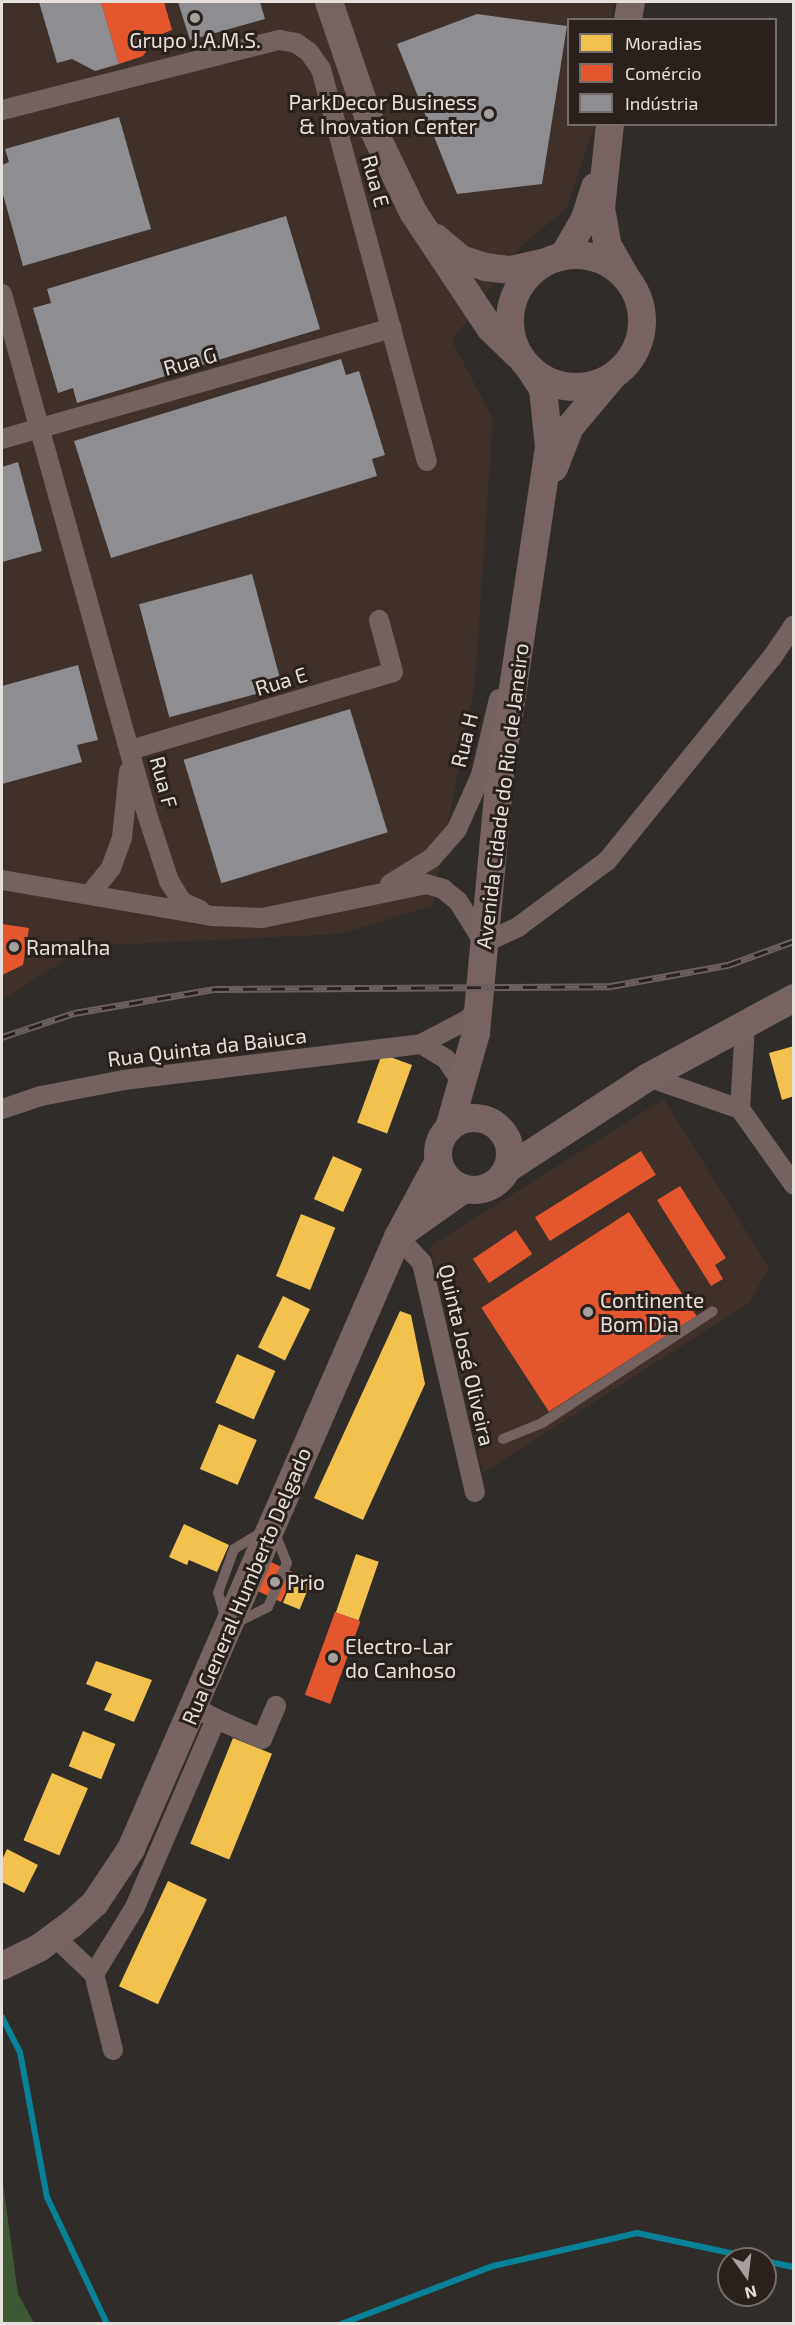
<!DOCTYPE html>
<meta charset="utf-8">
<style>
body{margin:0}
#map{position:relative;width:795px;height:2325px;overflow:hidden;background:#302c2a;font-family:"Exo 2",sans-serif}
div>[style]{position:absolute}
.built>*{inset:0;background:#3f3029}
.green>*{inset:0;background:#3f5834}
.homes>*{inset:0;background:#f2c14e;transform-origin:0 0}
.shops>*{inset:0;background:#e4572e;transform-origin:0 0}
.industry>*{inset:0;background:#8d8d92;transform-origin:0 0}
.stream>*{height:6px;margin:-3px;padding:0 3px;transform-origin:3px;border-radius:3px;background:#088298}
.lane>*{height:10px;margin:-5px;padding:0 5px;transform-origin:5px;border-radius:5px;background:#736260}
.street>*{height:20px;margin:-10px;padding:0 10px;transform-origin:10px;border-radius:10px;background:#736260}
.secondary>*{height:28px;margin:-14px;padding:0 14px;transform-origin:14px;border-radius:14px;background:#766362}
.secondary>.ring{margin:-14px;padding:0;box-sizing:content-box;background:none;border:28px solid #766362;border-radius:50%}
.rail>*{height:7px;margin-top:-3.5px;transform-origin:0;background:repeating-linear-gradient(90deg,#2a211c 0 14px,#6b605f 0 28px);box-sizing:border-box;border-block:2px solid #6b605f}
.dots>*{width:16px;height:16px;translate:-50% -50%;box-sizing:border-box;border:3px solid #2a211c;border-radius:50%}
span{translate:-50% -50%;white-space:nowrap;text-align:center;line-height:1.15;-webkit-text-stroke:6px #2a211c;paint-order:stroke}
.poi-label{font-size:21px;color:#e6e0dd}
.right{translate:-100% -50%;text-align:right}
.left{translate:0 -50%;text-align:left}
.street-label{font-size:21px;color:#e6e0dd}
.frame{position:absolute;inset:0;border:3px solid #e6e0dd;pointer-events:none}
.legend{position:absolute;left:567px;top:18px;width:210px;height:108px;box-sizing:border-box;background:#2a211c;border:2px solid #756d69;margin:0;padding:8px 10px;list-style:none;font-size:18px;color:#e6e0dd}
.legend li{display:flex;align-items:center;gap:12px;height:30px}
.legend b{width:30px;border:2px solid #756d69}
.north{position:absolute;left:717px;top:2247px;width:60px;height:60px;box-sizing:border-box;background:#2a211c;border:2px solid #756d69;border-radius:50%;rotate:166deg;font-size:16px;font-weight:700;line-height:24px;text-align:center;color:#e6e0dd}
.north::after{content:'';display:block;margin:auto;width:21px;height:27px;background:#a6a19e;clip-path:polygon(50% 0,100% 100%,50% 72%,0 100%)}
</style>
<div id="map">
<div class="built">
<i style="clip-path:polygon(2px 2px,613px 2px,611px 19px,568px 20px,568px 124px,595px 125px,566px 209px,520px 247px,452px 341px,493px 419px,475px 683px,432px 906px,340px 934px,87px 946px,2px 1000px)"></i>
<i style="clip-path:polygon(664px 1099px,769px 1268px,749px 1303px,483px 1473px,430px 1246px)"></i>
</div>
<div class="green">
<i style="clip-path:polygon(2px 2176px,18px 2294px,34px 2323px,2px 2323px)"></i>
</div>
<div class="homes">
<i style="clip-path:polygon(794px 1046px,794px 1096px,782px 1100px,769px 1053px)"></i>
<i style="left:382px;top:1054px;width:32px;height:73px;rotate:20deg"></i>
<i style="left:333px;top:1156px;width:32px;height:47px;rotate:24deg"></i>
<i style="left:301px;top:1214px;width:37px;height:67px;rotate:22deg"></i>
<i style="left:283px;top:1296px;width:30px;height:57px;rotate:26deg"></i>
<i style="clip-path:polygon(400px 1311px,411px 1315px,425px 1384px,363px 1520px,314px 1498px)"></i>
<i style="left:237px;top:1354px;width:42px;height:53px;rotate:24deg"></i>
<i style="left:219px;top:1424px;width:41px;height:49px;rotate:23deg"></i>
<i style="clip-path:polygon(184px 1524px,229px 1545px,217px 1572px,189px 1560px,187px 1565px,169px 1557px)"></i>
<i style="left:356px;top:1554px;width:24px;height:62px;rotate:19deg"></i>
<i style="left:295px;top:1573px;width:18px;height:32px;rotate:22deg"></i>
<i style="clip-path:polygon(96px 1661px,152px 1680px,134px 1722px,104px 1710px,112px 1694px,86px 1684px)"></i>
<i style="left:83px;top:1731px;width:35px;height:38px;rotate:22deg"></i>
<i style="left:233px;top:1738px;width:42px;height:114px;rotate:22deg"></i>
<i style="left:52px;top:1773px;width:39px;height:73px;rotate:23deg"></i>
<i style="clip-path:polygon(7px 1849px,38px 1865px,24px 1893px,2px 1882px,2px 1860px)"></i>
<i style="left:168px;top:1881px;width:43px;height:116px;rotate:25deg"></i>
</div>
<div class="shops">
<i style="clip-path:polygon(101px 2px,164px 2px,172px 30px,157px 36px,143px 56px,119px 64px)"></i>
<i style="clip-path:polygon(2px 924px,29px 928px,23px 965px,2px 975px)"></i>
<i style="left:641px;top:1151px;width:28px;height:125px;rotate:58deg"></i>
<i style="clip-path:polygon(680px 1186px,726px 1258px,715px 1265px,723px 1279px,711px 1286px,657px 1200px)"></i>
<i style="left:629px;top:1212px;width:124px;height:176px;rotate:57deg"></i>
<i style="left:516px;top:1230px;width:29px;height:52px;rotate:56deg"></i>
<i style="left:271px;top:1562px;width:26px;height:32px;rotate:25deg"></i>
<i style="left:335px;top:1612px;width:27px;height:88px;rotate:20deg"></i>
</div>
<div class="industry">
<i style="clip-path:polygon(39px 2px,101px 2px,119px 64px,95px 71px,72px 59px,57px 63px)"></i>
<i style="clip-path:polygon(178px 2px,260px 2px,265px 19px,190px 40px)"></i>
<i style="clip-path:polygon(477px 14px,567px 26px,542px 184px,457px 194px,397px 44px)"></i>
<i style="clip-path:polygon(119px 117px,151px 229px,23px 266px,2px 191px,2px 165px,9px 162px,5px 149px)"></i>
<i style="clip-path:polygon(286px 216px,320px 329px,77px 403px,73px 388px,58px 393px,33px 308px,51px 303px,47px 289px)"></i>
<i style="clip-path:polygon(341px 359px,346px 375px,359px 371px,385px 455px,372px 459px,377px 476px,111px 558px,74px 441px)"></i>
<i style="clip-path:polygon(18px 462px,42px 551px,2px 562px,2px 467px)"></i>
<i style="left:252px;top:574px;width:117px;height:117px;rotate:75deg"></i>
<i style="clip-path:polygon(78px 665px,98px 740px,77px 745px,82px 762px,2px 784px,2px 686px)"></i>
<i style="left:350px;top:709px;width:129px;height:174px;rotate:73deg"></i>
</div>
<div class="stream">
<i style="left:2px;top:2017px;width:39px;rotate:63deg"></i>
<i style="left:20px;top:2052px;width:147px;rotate:79.5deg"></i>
<i style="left:47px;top:2197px;width:140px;rotate:64.7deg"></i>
<i style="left:765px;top:2261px;width:30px;rotate:12deg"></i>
<i style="left:341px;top:2324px;width:163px;rotate:-20.9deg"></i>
<i style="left:493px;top:2266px;width:148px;rotate:-12.9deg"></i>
<i style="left:637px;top:2233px;width:124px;rotate:12.1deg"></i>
</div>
<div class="lane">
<i style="left:503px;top:1439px;width:42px;rotate:-22.3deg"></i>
<i style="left:542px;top:1423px;width:204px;rotate:-33.2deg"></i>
<i style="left:272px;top:1526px;width:40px;rotate:68deg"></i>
<i style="left:287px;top:1563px;width:48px;rotate:113.4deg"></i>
<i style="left:268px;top:1607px;width:45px;rotate:153.4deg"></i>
<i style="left:228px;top:1627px;width:35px;rotate:-106deg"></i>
<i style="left:218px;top:1593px;width:47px;rotate:-70deg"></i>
<i style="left:234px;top:1549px;width:44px;rotate:-31.2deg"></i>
</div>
<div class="street">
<i style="left:2px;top:110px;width:286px;rotate:-14.2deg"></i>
<i style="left:279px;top:40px;width:17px;rotate:10deg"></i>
<i style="left:296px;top:43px;width:16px;rotate:35deg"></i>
<i style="left:309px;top:52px;width:21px;rotate:55deg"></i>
<i style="left:321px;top:69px;width:406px;rotate:74.9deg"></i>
<i style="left:2px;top:294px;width:540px;rotate:74.42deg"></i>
<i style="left:147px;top:814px;width:71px;rotate:71.8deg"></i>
<i style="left:169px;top:881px;width:25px;rotate:58deg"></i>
<i style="left:182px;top:902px;width:20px;rotate:24deg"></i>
<i style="left:2px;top:439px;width:405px;rotate:-15.9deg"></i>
<i style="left:130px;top:750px;width:274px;rotate:-16.5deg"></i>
<i style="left:393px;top:672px;width:54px;rotate:-105.1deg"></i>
<i style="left:2px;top:880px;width:214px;rotate:9.7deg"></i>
<i style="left:213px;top:916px;width:49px;rotate:2.3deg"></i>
<i style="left:262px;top:918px;width:167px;rotate:-11.7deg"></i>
<i style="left:426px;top:884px;width:18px;rotate:16deg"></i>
<i style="left:443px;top:889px;width:19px;rotate:39deg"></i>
<i style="left:458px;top:901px;width:49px;rotate:58.2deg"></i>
<i style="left:484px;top:943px;width:38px;rotate:-25deg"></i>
<i style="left:518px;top:927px;width:111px;rotate:-36.6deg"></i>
<i style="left:607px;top:861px;width:264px;rotate:-51deg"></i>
<i style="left:773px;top:656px;width:37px;rotate:-56deg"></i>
<i style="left:390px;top:884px;width:49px;rotate:-31.8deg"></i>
<i style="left:432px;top:858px;width:38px;rotate:-49deg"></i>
<i style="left:457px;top:829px;width:59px;rotate:-66deg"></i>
<i style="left:481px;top:775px;width:78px;rotate:-76.7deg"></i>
<i style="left:90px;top:894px;width:33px;rotate:-51deg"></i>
<i style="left:111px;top:868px;width:33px;rotate:-70deg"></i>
<i style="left:122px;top:837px;width:66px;rotate:-83.9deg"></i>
<i style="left:421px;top:1044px;width:29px;rotate:31deg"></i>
<i style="left:446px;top:1059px;width:29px;rotate:56deg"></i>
<i style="left:648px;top:1077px;width:97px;rotate:19.2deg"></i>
<i style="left:740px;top:1109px;width:93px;rotate:54.6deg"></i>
<i style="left:2px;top:1109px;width:41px;rotate:-18.4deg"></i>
<i style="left:41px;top:1096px;width:85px;rotate:-10.9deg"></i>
<i style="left:124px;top:1080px;width:299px;rotate:-6.9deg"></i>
<i style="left:421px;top:1044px;width:52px;rotate:-27.6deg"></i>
<i style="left:467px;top:1020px;width:15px;rotate:-42deg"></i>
<i style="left:740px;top:1109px;width:84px;rotate:-86.6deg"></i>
<i style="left:398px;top:1237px;width:35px;rotate:47deg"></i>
<i style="left:422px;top:1263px;width:235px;rotate:77deg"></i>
<i style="left:216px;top:1719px;width:50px;rotate:23.5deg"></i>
<i style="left:262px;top:1739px;width:36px;rotate:-67deg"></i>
<i style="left:55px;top:1937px;width:54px;rotate:43.5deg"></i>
<i style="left:113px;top:2050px;width:78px;rotate:-104deg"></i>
<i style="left:94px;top:1974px;width:79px;rotate:-58.5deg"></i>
<i style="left:135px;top:1907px;width:205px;rotate:-66.7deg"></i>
<i style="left:216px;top:1719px;width:25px;rotate:-151deg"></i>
</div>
<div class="secondary">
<i style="left:329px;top:2px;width:130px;rotate:71.1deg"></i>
<i style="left:371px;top:125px;width:97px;rotate:64.2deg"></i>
<i style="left:413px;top:212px;width:139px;rotate:56.4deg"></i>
<i style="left:490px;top:328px;width:39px;rotate:44deg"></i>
<i style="left:628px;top:20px;width:18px;rotate:-81deg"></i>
<i style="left:610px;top:124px;width:84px;rotate:96.1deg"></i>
<i style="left:601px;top:208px;width:39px;rotate:80deg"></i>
<i style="left:608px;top:246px;width:34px;rotate:60deg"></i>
<i style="left:436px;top:238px;width:33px;rotate:40deg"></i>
<i style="left:461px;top:259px;width:25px;rotate:18deg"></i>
<i style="left:485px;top:267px;width:26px;rotate:7deg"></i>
<i style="left:511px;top:270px;width:35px;rotate:-13deg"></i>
<i style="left:564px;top:255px;width:39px;rotate:-60deg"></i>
<i style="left:584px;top:221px;width:36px;rotate:-72deg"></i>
<i class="ring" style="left:510px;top:255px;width:104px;height:104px"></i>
<i style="left:554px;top:468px;width:44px;rotate:-68.7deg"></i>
<i style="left:570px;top:427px;width:65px;rotate:-50deg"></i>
<i class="ring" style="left:438px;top:1118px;width:44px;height:44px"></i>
<i style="left:449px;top:1128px;width:99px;rotate:-74.1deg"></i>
<i style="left:476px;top:1033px;width:259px;rotate:-84.7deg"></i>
<i style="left:500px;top:775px;width:332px;rotate:-81.5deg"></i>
<i style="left:549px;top:447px;width:58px;rotate:-95.9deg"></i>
<i style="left:543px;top:389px;width:24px;rotate:-123deg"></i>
<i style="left:507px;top:1169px;width:168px;rotate:-33.1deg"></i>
<i style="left:648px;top:1077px;width:166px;rotate:-28.4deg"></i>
<i style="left:406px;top:1230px;width:71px;rotate:-35.3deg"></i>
<i style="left:2px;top:1966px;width:41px;rotate:-25.9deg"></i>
<i style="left:39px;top:1948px;width:42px;rotate:-36.3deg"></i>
<i style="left:73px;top:1923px;width:30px;rotate:-42deg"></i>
<i style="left:95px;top:1903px;width:65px;rotate:-56.3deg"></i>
<i style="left:131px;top:1849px;width:668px;rotate:-66.43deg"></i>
<i style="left:398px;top:1237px;width:86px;rotate:-61.7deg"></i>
</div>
<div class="rail">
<i style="left:2px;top:1037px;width:76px;rotate:-18.4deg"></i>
<i style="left:74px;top:1013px;width:143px;rotate:-9.7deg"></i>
<i style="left:215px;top:989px;width:396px;rotate:-0.4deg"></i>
<i style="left:611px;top:986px;width:119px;rotate:-10.2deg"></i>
<i style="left:728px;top:965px;width:70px;rotate:-20deg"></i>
</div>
<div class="dots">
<i style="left:195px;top:18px;background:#a6a19e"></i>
<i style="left:489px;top:114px;background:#a6a19e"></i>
<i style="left:14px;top:947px;background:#a6a19e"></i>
<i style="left:588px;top:1312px;background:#a6a19e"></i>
<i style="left:275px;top:1582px;background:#a6a19e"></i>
<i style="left:333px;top:1658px;background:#a6a19e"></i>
</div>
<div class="poi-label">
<span style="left:195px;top:40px">Grupo J.A.M.S.</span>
<span class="right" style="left:477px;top:114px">ParkDecor Business<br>&amp; Inovation Center</span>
<span class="left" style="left:26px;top:947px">Ramalha</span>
<span class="left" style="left:600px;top:1312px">Continente<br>Bom Dia</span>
<span class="left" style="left:287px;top:1582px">Prio</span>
<span class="left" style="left:345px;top:1658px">Electro-Lar<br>do Canhoso</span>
</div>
<div class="street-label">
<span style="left:376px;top:181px;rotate:75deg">Rua E</span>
<span style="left:190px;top:361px;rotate:-16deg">Rua G</span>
<span style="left:281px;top:681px;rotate:-17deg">Rua E</span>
<span style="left:464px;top:740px;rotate:-76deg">Rua H</span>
<span style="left:164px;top:782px;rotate:75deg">Rua F</span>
<span style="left:502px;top:796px;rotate:-83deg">Avenida Cidade do Rio de Janeiro</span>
<span style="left:207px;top:1047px;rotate:-7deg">Rua Quinta da Baiuca</span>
<span style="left:467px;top:1355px;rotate:77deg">Quinta José Oliveira</span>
<span style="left:246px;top:1586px;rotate:-67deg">Rua General Humberto Delgado</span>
</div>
<div class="frame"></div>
<ul class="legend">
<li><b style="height:16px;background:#f2c14e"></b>Moradias</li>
<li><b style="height:16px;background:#e4572e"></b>Comércio</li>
<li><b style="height:16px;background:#8d8d92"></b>Indústria</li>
</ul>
<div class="north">N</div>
</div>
